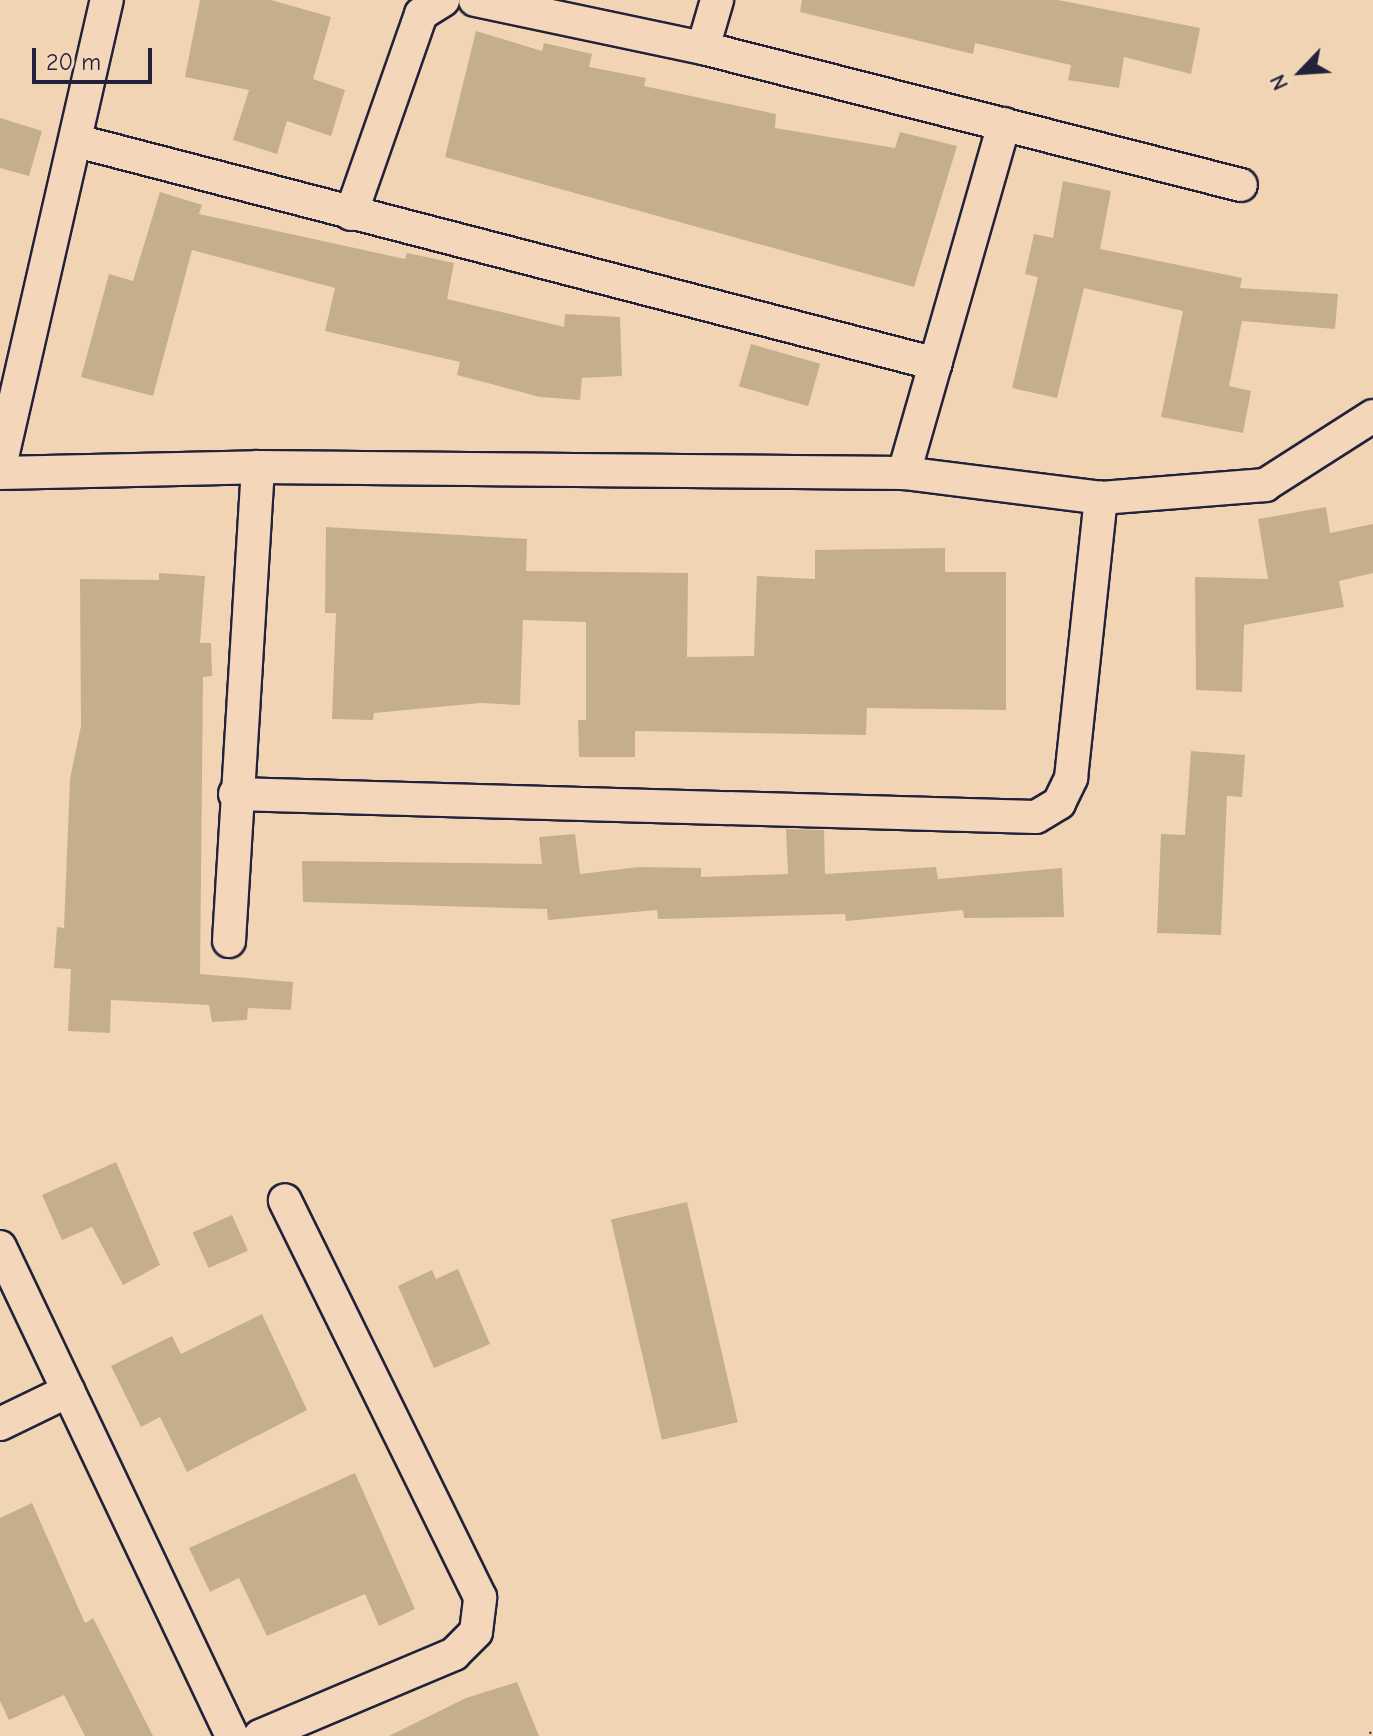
<!DOCTYPE html>
<style>
body{margin:0}
#map{position:relative;width:1373px;height:1736px;overflow:hidden;background:#f1d4b4;font-family:"Comic Neue",sans-serif}
div>[style]{position:absolute}
.building>*{inset:0;background:#c5af8b;transform-origin:0 0}
.roads{filter:drop-shadow(2px 0 #22223b) drop-shadow(-2px 0 #22223b) drop-shadow(0 2px #22223b) drop-shadow(0 -2px #22223b)}
.street>*{height:32px;margin:-16px;padding:0 16px;transform-origin:16px;border-radius:16px;background:#f4d6ba}
.rail>*{height:9px;margin-top:-4.5px;transform-origin:0;background:repeating-linear-gradient(90deg,#f4d6ba 0 18px,#22223b 0 36px);box-sizing:border-box;border-block:2px solid #22223b}
span{translate:-50% -50%;white-space:nowrap;text-align:center;line-height:1.15;-webkit-text-stroke:7px #f4d6ba;paint-order:stroke}
.north{position:absolute;left:1261px;top:32px;width:80px;height:80px;-webkit-text-stroke:6px #f4d6ba;paint-order:stroke;rotate:245deg;font-size:22px;font-weight:700;line-height:32px;text-align:center;color:#22223b}
.north::after{content:'';display:block;margin:auto;width:28px;height:36px;background:#22223b;clip-path:polygon(50% 0,100% 100%,50% 72%,0 100%)}
.scale{position:absolute;left:32px;top:48px;width:120px;height:36px;box-sizing:border-box;border:4px solid #22223b;border-top:0;padding-left:10px;font-size:24px;line-height:28px;white-space:nowrap;color:#22223b;-webkit-text-stroke:6px #f4d6ba;paint-order:stroke}
</style>
<div id="map">
<div class="building">
<i style="clip-path:polygon(200px 0,271px 0,331px 17px,313px 79px,345px 90px,331px 136px,287px 121px,277px 154px,233px 140px,249px 90px,185px 77px)"></i>
<i style="clip-path:polygon(802px 0,1058px 0,1200px 28px,1191px 74px,1124px 57px,1119px 88px,1068px 80px,1071px 65px,975px 43px,973px 54px,800px 12px)"></i>
<i style="clip-path:polygon(476px 31px,542px 51px,544px 43px,592px 54px,589px 67px,646px 78px,644px 86px,776px 114px,775px 128px,895px 148px,900px 132px,957px 146px,914px 287px,445px 157px)"></i>
<i style="clip-path:polygon(0 118px,42px 131px,29px 176px,0 168px)"></i>
<i style="clip-path:polygon(1063px 181px,1111px 191px,1100px 249px,1242px 278px,1240px 288px,1338px 294px,1335px 329px,1242px 321px,1229px 386px,1251px 391px,1243px 433px,1161px 417px,1183px 311px,1084px 288px,1057px 398px,1012px 388px,1038px 277px,1025px 274px,1034px 234px,1053px 238px)"></i>
<i style="clip-path:polygon(160px 192px,202px 205px,199px 214px,405px 259px,407px 253px,454px 263px,447px 299px,564px 327px,565px 314px,620px 317px,622px 376px,582px 378px,580px 400px,540px 397px,457px 375px,460px 362px,325px 331px,335px 288px,192px 250px,153px 396px,81px 377px,109px 274px,133px 281px)"></i>
<i style="left:751px;top:344px;width:72px;height:44px;rotate:16deg"></i>
<i style="clip-path:polygon(1326px 507px,1330px 533px,1373px 524px,1373px 573px,1339px 581px,1344px 607px,1244px 625px,1242px 692px,1196px 690px,1195px 577px,1268px 579px,1258px 519px)"></i>
<i style="clip-path:polygon(326px 527px,527px 539px,526px 571px,688px 573px,687px 657px,754px 656px,757px 576px,815px 579px,815px 550px,945px 548px,945px 572px,1006px 572px,1006px 710px,867px 708px,866px 735px,635px 731px,635px 757px,579px 757px,578px 720px,586px 720px,586px 622px,523px 620px,520px 705px,480px 703px,374px 713px,373px 720px,332px 719px,336px 613px,325px 613px)"></i>
<i style="clip-path:polygon(159px 573px,205px 576px,200px 643px,211px 643px,212px 676px,203px 677px,200px 974px,293px 982px,291px 1010px,248px 1008px,247px 1020px,212px 1022px,209px 1005px,111px 1000px,110px 1033px,68px 1031px,71px 969px,54px 968px,57px 927px,64px 928px,70px 779px,81px 726px,80px 579px,159px 580px)"></i>
<i style="clip-path:polygon(1191px 751px,1245px 755px,1242px 797px,1227px 796px,1221px 935px,1157px 933px,1161px 834px,1185px 835px)"></i>
<i style="clip-path:polygon(786px 829px,824px 830px,825px 874px,936px 867px,938px 879px,1062px 868px,1064px 917px,964px 918px,963px 910px,846px 921px,845px 914px,658px 919px,657px 910px,548px 920px,547px 909px,303px 902px,302px 861px,542px 864px,539px 837px,575px 834px,580px 874px,639px 867px,701px 868px,701px 877px,788px 874px)"></i>
<i style="clip-path:polygon(116px 1162px,160px 1265px,123px 1285px,92px 1227px,62px 1240px,42px 1195px)"></i>
<i style="left:687px;top:1202px;width:226px;height:78px;rotate:77deg"></i>
<i style="left:232px;top:1215px;width:39px;height:43px;rotate:66deg"></i>
<i style="clip-path:polygon(458px 1269px,490px 1344px,434px 1368px,398px 1286px,432px 1270px,436px 1279px)"></i>
<i style="clip-path:polygon(262px 1314px,307px 1410px,187px 1472px,160px 1417px,141px 1427px,111px 1366px,172px 1336px,181px 1354px)"></i>
<i style="clip-path:polygon(355px 1473px,415px 1609px,379px 1626px,365px 1594px,267px 1636px,239px 1578px,210px 1592px,189px 1548px)"></i>
<i style="clip-path:polygon(32px 1503px,85px 1623px,93px 1618px,153px 1736px,85px 1736px,64px 1695px,9px 1720px,0 1701px,0 1518px)"></i>
<i style="clip-path:polygon(517px 1682px,539px 1736px,389px 1736px,466px 1698px)"></i>
</div>
<div class="roads">
<div class="street">
<i style="left:475px;top:0;width:233px;rotate:11.9deg"></i>
<i style="left:703px;top:48px;width:555px;rotate:14.29deg"></i>
<i style="left:703px;top:48px;width:50px;rotate:-73.7deg"></i>
<i style="left:77px;top:141px;width:887px;rotate:14.55deg"></i>
<i style="left:351px;top:214px;width:212px;rotate:-70.7deg"></i>
<i style="left:421px;top:14px;width:26px;rotate:-32deg"></i>
<i style="left:0;top:466px;width:478px;rotate:-77.1deg"></i>
<i style="left:0;top:473px;width:258px;rotate:-1.3deg"></i>
<i style="left:258px;top:467px;width:646px;rotate:0.53deg"></i>
<i style="left:904px;top:473px;width:199px;rotate:7.2deg"></i>
<i style="left:1101px;top:498px;width:165px;rotate:-4.5deg"></i>
<i style="left:1265px;top:485px;width:128px;rotate:-32.6deg"></i>
<i style="left:904px;top:473px;width:363px;rotate:-74deg"></i>
<i style="left:235px;top:794px;width:801px;rotate:1.64deg"></i>
<i style="left:1036px;top:817px;width:27px;rotate:-31deg"></i>
<i style="left:1059px;top:803px;width:28px;rotate:-64deg"></i>
<i style="left:1071px;top:778px;width:282px;rotate:-83.9deg"></i>
<i style="left:229px;top:941px;width:475px;rotate:-86.5deg"></i>
<i style="left:0;top:1247px;width:541px;rotate:64.62deg"></i>
<i style="left:0;top:1424px;width:76px;rotate:-25.9deg"></i>
<i style="left:260px;top:1736px;width:211px;rotate:-22.9deg"></i>
<i style="left:454px;top:1654px;width:31px;rotate:-45deg"></i>
<i style="left:476px;top:1632px;width:35px;rotate:-83deg"></i>
<i style="left:480px;top:1597px;width:442px;rotate:-116.2deg"></i>
</div>
</div>
<div class="rail">
<i style="left:1371px;top:1736px;width:2px;rotate:-27deg"></i>
</div>
<div class="north">N</div>
<div class="scale">20 m</div>
</div>
